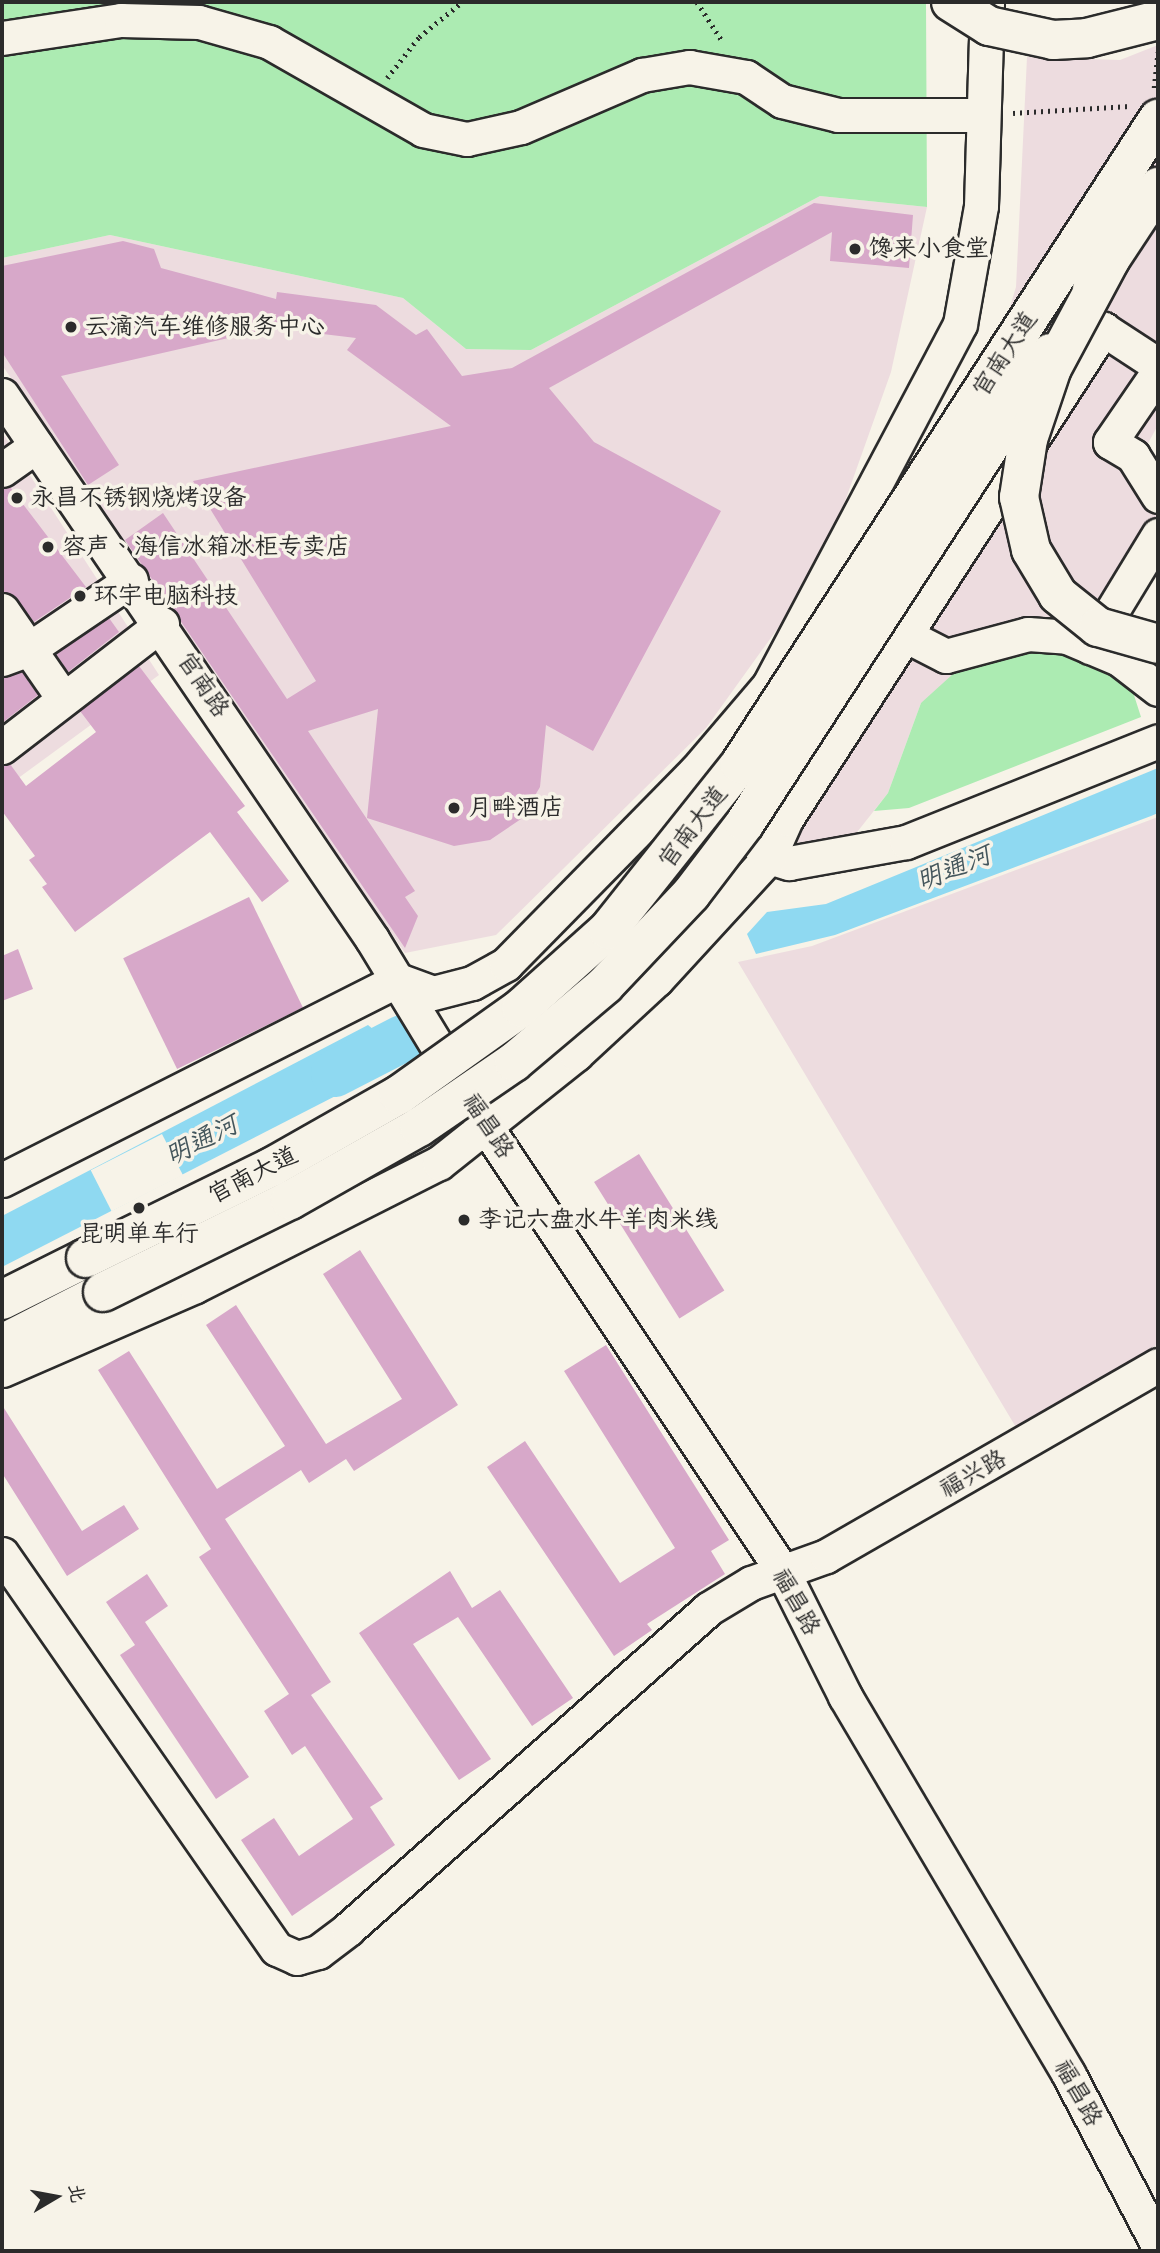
<!DOCTYPE html>
<meta charset="utf-8">
<style>
body{margin:0}
#map{position:relative;width:1160px;height:2253px;overflow:hidden;background:#f7f3e8;font-family:Pangolin,"LXGW WenKai TC",sans-serif}
div>[style]{position:absolute}
.built>*{inset:0;background:#eddcdf}
.green>*{inset:0;background:#acebb2}
.water>*{inset:0;background:#8fd9f1}
.pier>*{inset:0;background:#f7f3e8;transform-origin:0 0}
.river>*{height:47px;margin:-23.5px;padding:0 23.5px;transform-origin:23.5px;border-radius:23.5px;background:#8fd9f1}
.building>*{inset:0;background:#d7a8c9;transform-origin:0 0}
.path>*{height:4.5px;margin-top:-2.25px;transform-origin:0;background:repeating-linear-gradient(90deg,#2b2b2b 0 2px,transparent 0 7px)}
.roads{filter:drop-shadow(2px 0 #2b2b2b) drop-shadow(-2px 0 #2b2b2b) drop-shadow(0 2px #2b2b2b) drop-shadow(0 -2px #2b2b2b)}
.minor>*{height:33px;margin:-16.5px;padding:0 16.5px;transform-origin:16.5px;border-radius:16.5px;background:#f7f3e8}
.major>*{height:38px;margin:-19px;padding:0 19px;transform-origin:19px;border-radius:19px;background:#f7f3e8}
.bridges{filter:drop-shadow(2px 0 #2b2b2b) drop-shadow(-2px 0 #2b2b2b) drop-shadow(0 2px #2b2b2b) drop-shadow(0 -2px #2b2b2b)}
.major-bridge>*{height:38px;margin:-19px;padding:0 19px;transform-origin:19px;border-radius:19px;background:#f7f3e8}
.highway-bridge>*{height:38px;margin:-19px;padding:0 19px;transform-origin:19px;border-radius:19px;background:#f7f3e8}
.dots>*{width:19px;height:19px;translate:-50% -50%;box-sizing:border-box;border:4px solid #f7f3e8;border-radius:50%}
span{translate:-50% -50%;white-space:nowrap;text-align:center;line-height:1.15;-webkit-text-stroke:7px #f7f3e8;paint-order:stroke}
.poi-label{font-size:24px;color:#2b2b2b}
.left{translate:0 -50%;text-align:left}
.street-label{font-size:24px;color:#2b2b2b}
.water-label{font-size:26px;color:#44565c;font-style:italic}
.frame{position:absolute;inset:0;border:4px solid #2b2b2b;pointer-events:none}
.north{position:absolute;left:21px;top:2162px;width:70px;height:70px;-webkit-text-stroke:5px #f7f3e8;paint-order:stroke;rotate:80deg;font-size:19px;font-weight:700;line-height:28px;text-align:center;color:#2b2b2b}
.north::after{content:'';display:block;margin:auto;width:24px;height:32px;background:#2b2b2b;clip-path:polygon(50% 0,100% 100%,50% 72%,0 100%)}
</style>
<div id="map">
<div class="built">
<i style="clip-path:polygon(1158px 45px,1158px 425px,1146px 447px,1158px 466px,1158px 571px,1106px 660px,921px 703px,888px 793px,854px 836px,797px 843px,726px 774px,1005px 323px,1016px 287px,1027px 57px,1120px 60px)"></i>
<i style="clip-path:polygon(820px 196px,927px 207px,891px 372px,833px 535px,788px 614px,706px 728px,496px 935px,405px 953px,2px 365px,2px 258px,110px 235px,403px 298px,466px 349px,531px 350px)"></i>
<i style="clip-path:polygon(2px 432px,159px 675px,2px 790px)"></i>
<i style="clip-path:polygon(1158px 817px,1158px 1344px,1017px 1429px,738px 962px,812px 946px)"></i>
</div>
<div class="green">
<i style="clip-path:polygon(2px 2px,926px 2px,927px 207px,820px 196px,531px 350px,466px 349px,403px 298px,110px 235px,2px 258px)"></i>
<i style="clip-path:polygon(1039px 644px,1106px 660px,1132px 689px,1141px 717px,909px 808px,874px 811px,888px 793px,921px 703px,964px 664px)"></i>
</div>
<div class="water">
<i style="clip-path:polygon(1158px 768px,1158px 813px,1151px 816px,835px 935px,756px 954px,747px 934px,767px 912px,826px 904px)"></i>
<i style="clip-path:polygon(368px 1025px,391px 1044px,392px 1067px,2px 1267px,2px 1216px)"></i>
</div>
<div class="pier">
<i style="left:162px;top:1134px;width:46px;height:80px;rotate:63deg"></i>
</div>
<div class="river">
<i style="left:334px;top:1073px;width:76px;rotate:-27.2deg"></i>
</div>
<div class="building">
<i style="clip-path:polygon(814px 203px,913px 215px,909px 268px,830px 261px,832px 232px,549px 388px,594px 442px,721px 511px,593px 751px,546px 725px,540px 787px,521px 819px,490px 840px,454px 846px,367px 818px,378px 709px,308px 731px,415px 891px,405px 897px,418px 916px,405px 948px,125px 540px,163px 513px,287px 699px,316px 681px,193px 481px,451px 426px,347px 350px,356px 338px,273px 328px,61px 376px,119px 465px,88px 485px,2px 352px,2px 266px,123px 241px,154px 249px,161px 268px,276px 299px,277px 292px,376px 305px,416px 335px,427px 329px,462px 376px,512px 368px)"></i>
<i style="clip-path:polygon(10px 487px,86px 587px,34px 622px,17px 599px,2px 591px,2px 489px)"></i>
<i style="clip-path:polygon(109px 618px,119px 632px,68px 672px,56px 654px)"></i>
<i style="clip-path:polygon(139px 666px,245px 806px,237px 812px,289px 881px,262px 902px,210px 832px,75px 932px,42px 887px,47px 884px,29px 860px,35px 856px,2px 811px,2px 766px,10px 764px,26px 786px,96px 732px,80px 711px)"></i>
<i style="clip-path:polygon(22px 672px,38px 695px,2px 723px,2px 678px)"></i>
<i style="left:249px;top:897px;width:123px;height:140px;rotate:64deg"></i>
<i style="clip-path:polygon(18px 949px,33px 989px,2px 1001px,2px 956px)"></i>
<i style="left:639px;top:1154px;width:161px;height:53px;rotate:58deg"></i>
<i style="clip-path:polygon(360px 1250px,458px 1405px,354px 1471px,346px 1459px,309px 1483px,301px 1470px,225px 1519px,331px 1682px,311px 1695px,383px 1799px,370px 1807px,395px 1845px,292px 1916px,241px 1840px,274px 1818px,299px 1856px,353px 1819px,305px 1746px,292px 1755px,264px 1711px,289px 1694px,199px 1557px,211px 1549px,98px 1370px,129px 1351px,217px 1489px,285px 1446px,206px 1325px,236px 1305px,326px 1444px,402px 1399px,323px 1274px)"></i>
<i style="clip-path:polygon(606px 1345px,729px 1540px,711px 1551px,725px 1574px,647px 1624px,652px 1630px,614px 1656px,487px 1467px,525px 1441px,620px 1583px,675px 1548px,564px 1371px)"></i>
<i style="clip-path:polygon(2px 1405px,82px 1531px,124px 1505px,139px 1529px,67px 1576px,2px 1473px)"></i>
<i style="clip-path:polygon(450px 1571px,472px 1608px,500px 1590px,573px 1698px,532px 1726px,458px 1617px,413px 1644px,491px 1759px,459px 1780px,359px 1633px)"></i>
<i style="clip-path:polygon(147px 1574px,168px 1606px,145px 1622px,249px 1777px,216px 1799px,120px 1655px,135px 1645px,106px 1602px)"></i>
</div>
<div class="path">
<i style="left:697px;top:2px;width:48px;rotate:57deg"></i>
<i style="left:387px;top:78px;width:52px;rotate:-52deg"></i>
<i style="left:419px;top:37px;width:55px;rotate:-39.1deg"></i>
<i style="left:1154px;top:88px;width:36px;rotate:-84deg"></i>
<i style="left:1013px;top:113px;width:117px;rotate:-3.4deg"></i>
</div>
<div class="roads">
<div class="minor">
<i style="left:2px;top:38px;width:120px;rotate:-8.6deg"></i>
<i style="left:121px;top:20px;width:78px;rotate:1.5deg"></i>
<i style="left:199px;top:22px;width:73px;rotate:15.9deg"></i>
<i style="left:269px;top:42px;width:177px;rotate:29.7deg"></i>
<i style="left:423px;top:130px;width:45px;rotate:11.6deg"></i>
<i style="left:467px;top:139px;width:55px;rotate:-12.5deg"></i>
<i style="left:521px;top:127px;width:132px;rotate:-23.3deg"></i>
<i style="left:642px;top:75px;width:48px;rotate:-9.7deg"></i>
<i style="left:689px;top:67px;width:58px;rotate:10deg"></i>
<i style="left:746px;top:77px;width:43px;rotate:33.7deg"></i>
<i style="left:782px;top:101px;width:58px;rotate:14deg"></i>
<i style="left:838px;top:115px;width:143px"></i>
<i style="left:1158px;top:372px;width:85px;rotate:124.4deg"></i>
<i style="left:1110px;top:442px;width:27px;rotate:31deg"></i>
<i style="left:1133px;top:456px;width:47px;rotate:58deg"></i>
<i style="left:2px;top:395px;width:658px;rotate:55.78deg"></i>
<i style="left:372px;top:939px;width:221px;rotate:58.7deg"></i>
<i style="left:487px;top:1128px;width:534px;rotate:56.31deg"></i>
<i style="left:783px;top:1572px;width:139px;rotate:63.4deg"></i>
<i style="left:845px;top:1696px;width:440px;rotate:59.4deg"></i>
<i style="left:1069px;top:2075px;width:192px;rotate:62.4deg"></i>
<i style="left:2px;top:470px;width:42px;rotate:-35.2deg"></i>
<i style="left:2px;top:610px;width:107px;rotate:55.3deg"></i>
<i style="left:905px;top:635px;width:46px;rotate:27.1deg"></i>
<i style="left:946px;top:656px;width:85px;rotate:-15deg"></i>
<i style="left:1028px;top:634px;width:39px;rotate:4deg"></i>
<i style="left:1067px;top:637px;width:56px;rotate:22.9deg"></i>
<i style="left:1119px;top:659px;width:49px;rotate:37.6deg"></i>
<i style="left:1090px;top:647px;width:131px;rotate:-58.7deg"></i>
<i style="left:2px;top:659px;width:29px;rotate:-20deg"></i>
<i style="left:29px;top:649px;width:123px;rotate:-34.1deg"></i>
<i style="left:2px;top:747px;width:202px;rotate:-37.6deg"></i>
<i style="left:754px;top:840px;width:23px;rotate:49deg"></i>
<i style="left:769px;top:857px;width:21px;rotate:17deg"></i>
<i style="left:789px;top:863px;width:119px;rotate:-10.2deg"></i>
<i style="left:906px;top:842px;width:271px;rotate:-21.8deg"></i>
<i style="left:2px;top:1180px;width:444px;rotate:-26.8deg"></i>
<i style="left:398px;top:980px;width:37px;rotate:20deg"></i>
<i style="left:433px;top:993px;width:40px;rotate:-14.4deg"></i>
<i style="left:472px;top:983px;width:39px;rotate:-29deg"></i>
<i style="left:506px;top:964px;width:269px;rotate:-45.5deg"></i>
<i style="left:695px;top:772px;width:114px;rotate:-49.6deg"></i>
<i style="left:769px;top:685px;width:408px;rotate:-62.1deg"></i>
<i style="left:960px;top:324px;width:120px;rotate:-79.9deg"></i>
<i style="left:981px;top:206px;width:204px;rotate:-88.3deg"></i>
<i style="left:2px;top:1370px;width:210px;rotate:-23.5deg"></i>
<i style="left:195px;top:1286px;width:273px;rotate:-26.8deg"></i>
<i style="left:439px;top:1163px;width:175px;rotate:-38.5deg"></i>
<i style="left:576px;top:1054px;width:109px;rotate:-42.8deg"></i>
<i style="left:656px;top:980px;width:167px;rotate:-47.4deg"></i>
<i style="left:769px;top:857px;width:42px;rotate:-65.9deg"></i>
<i style="left:786px;top:819px;width:584px;rotate:-57.1deg"></i>
<i style="left:1103px;top:329px;width:66px;rotate:33.2deg"></i>
<i style="left:2px;top:1554px;width:481px;rotate:55.2deg"></i>
<i style="left:277px;top:1949px;width:22px;rotate:24deg"></i>
<i style="left:297px;top:1958px;width:22px;rotate:-16deg"></i>
<i style="left:318px;top:1952px;width:38px;rotate:-37deg"></i>
<i style="left:348px;top:1929px;width:482px;rotate:-41.6deg"></i>
<i style="left:708px;top:1609px;width:50px;rotate:-31.2deg"></i>
<i style="left:751px;top:1583px;width:80px;rotate:-19.8deg"></i>
<i style="left:826px;top:1556px;width:383px;rotate:-29.9deg"></i>
</div>
<div class="major">
<i style="left:2px;top:1300px;width:94px;rotate:-26.6deg"></i>
<i style="left:2px;top:1344px;width:114px;rotate:-27.2deg"></i>
</div>
</div>
<div class="bridges">
<div class="major-bridge">
<i style="left:1092px;top:287px;width:120px;rotate:-56.6deg"></i>
<i style="left:86px;top:1258px;width:207px;rotate:-26.1deg"></i>
<i style="left:272px;top:1167px;width:146px;rotate:-29.6deg"></i>
<i style="left:399px;top:1095px;width:150px;rotate:-35.5deg"></i>
<i style="left:521px;top:1008px;width:117px;rotate:-41.9deg"></i>
<i style="left:608px;top:930px;width:212px;rotate:-51.5deg"></i>
<i style="left:740px;top:764px;width:769px;rotate:-57.05deg"></i>
<i style="left:103px;top:1292px;width:208px;rotate:-26.2deg"></i>
<i style="left:290px;top:1200px;width:148px;rotate:-29.5deg"></i>
<i style="left:419px;top:1127px;width:115px;rotate:-34.4deg"></i>
<i style="left:514px;top:1062px;width:119px;rotate:-40.2deg"></i>
<i style="left:605px;top:985px;width:125px;rotate:-46.6deg"></i>
<i style="left:691px;top:894px;width:89px;rotate:-52.7deg"></i>
<i style="left:745px;top:823px;width:560px;rotate:-57.02deg"></i>
</div>
<div class="highway-bridge">
<i style="left:951px;top:2px;width:45px;rotate:32.3deg"></i>
<i style="left:989px;top:26px;width:66px;rotate:12.3deg"></i>
<i style="left:1053px;top:40px;width:34px;rotate:-3deg"></i>
<i style="left:1087px;top:38px;width:73px;rotate:-14.2deg"></i>
<i style="left:1111px;top:258px;width:125px;rotate:118.2deg"></i>
<i style="left:1052px;top:368px;width:75px;rotate:108.7deg"></i>
<i style="left:1028px;top:439px;width:59px;rotate:98.8deg"></i>
<i style="left:1019px;top:497px;width:54px;rotate:77.2deg"></i>
<i style="left:1031px;top:550px;width:52px;rotate:59deg"></i>
<i style="left:1058px;top:595px;width:51px;rotate:38.7deg"></i>
<i style="left:1098px;top:627px;width:62px;rotate:15.8deg"></i>
</div>
</div>
<div class="dots">
<i style="left:855px;top:249px;background:#2b2b2b"></i>
<i style="left:71px;top:327px;background:#2b2b2b"></i>
<i style="left:17px;top:498px;background:#2b2b2b"></i>
<i style="left:48px;top:547px;background:#2b2b2b"></i>
<i style="left:80px;top:596px;background:#2b2b2b"></i>
<i style="left:454px;top:808px;background:#2b2b2b"></i>
<i style="left:139px;top:1208px;background:#2b2b2b"></i>
<i style="left:464px;top:1220px;background:#2b2b2b"></i>
</div>
<div class="poi-label">
<span class="left" style="left:869px;top:249px">馋来小食堂</span>
<span class="left" style="left:85px;top:327px">云滴汽车维修服务中心</span>
<span class="left" style="left:31px;top:498px">永昌不锈钢烧烤设备</span>
<span class="left" style="left:62px;top:547px">容声、海信冰箱冰柜专卖店</span>
<span class="left" style="left:94px;top:596px">环宇电脑科技</span>
<span class="left" style="left:468px;top:808px">月畔酒店</span>
<span class="left" style="left:478px;top:1220px">李记六盘水牛羊肉米线</span>
<span style="left:139px;top:1234px">昆明单车行</span>
</div>
<div class="street-label">
<span style="left:1005px;top:354px;rotate:-57deg">官南大道</span>
<span style="left:203px;top:685px;rotate:56deg">官南路</span>
<span style="left:693px;top:827px;rotate:-53deg">官南大道</span>
<span style="left:488px;top:1126px;rotate:57deg">福昌路</span>
<span style="left:253px;top:1175px;rotate:-27deg">官南大道</span>
<span style="left:973px;top:1474px;rotate:-29deg">福兴路</span>
<span style="left:796px;top:1602px;rotate:61deg">福昌路</span>
<span style="left:1078px;top:2093px;rotate:61deg">福昌路</span>
</div>
<div class="water-label">
<span style="left:954px;top:869px;rotate:-22deg">明通河</span>
<span style="left:202px;top:1141px;rotate:-27deg">明通河</span>
</div>
<div class="frame"></div>
<div class="north">北</div>
</div>
